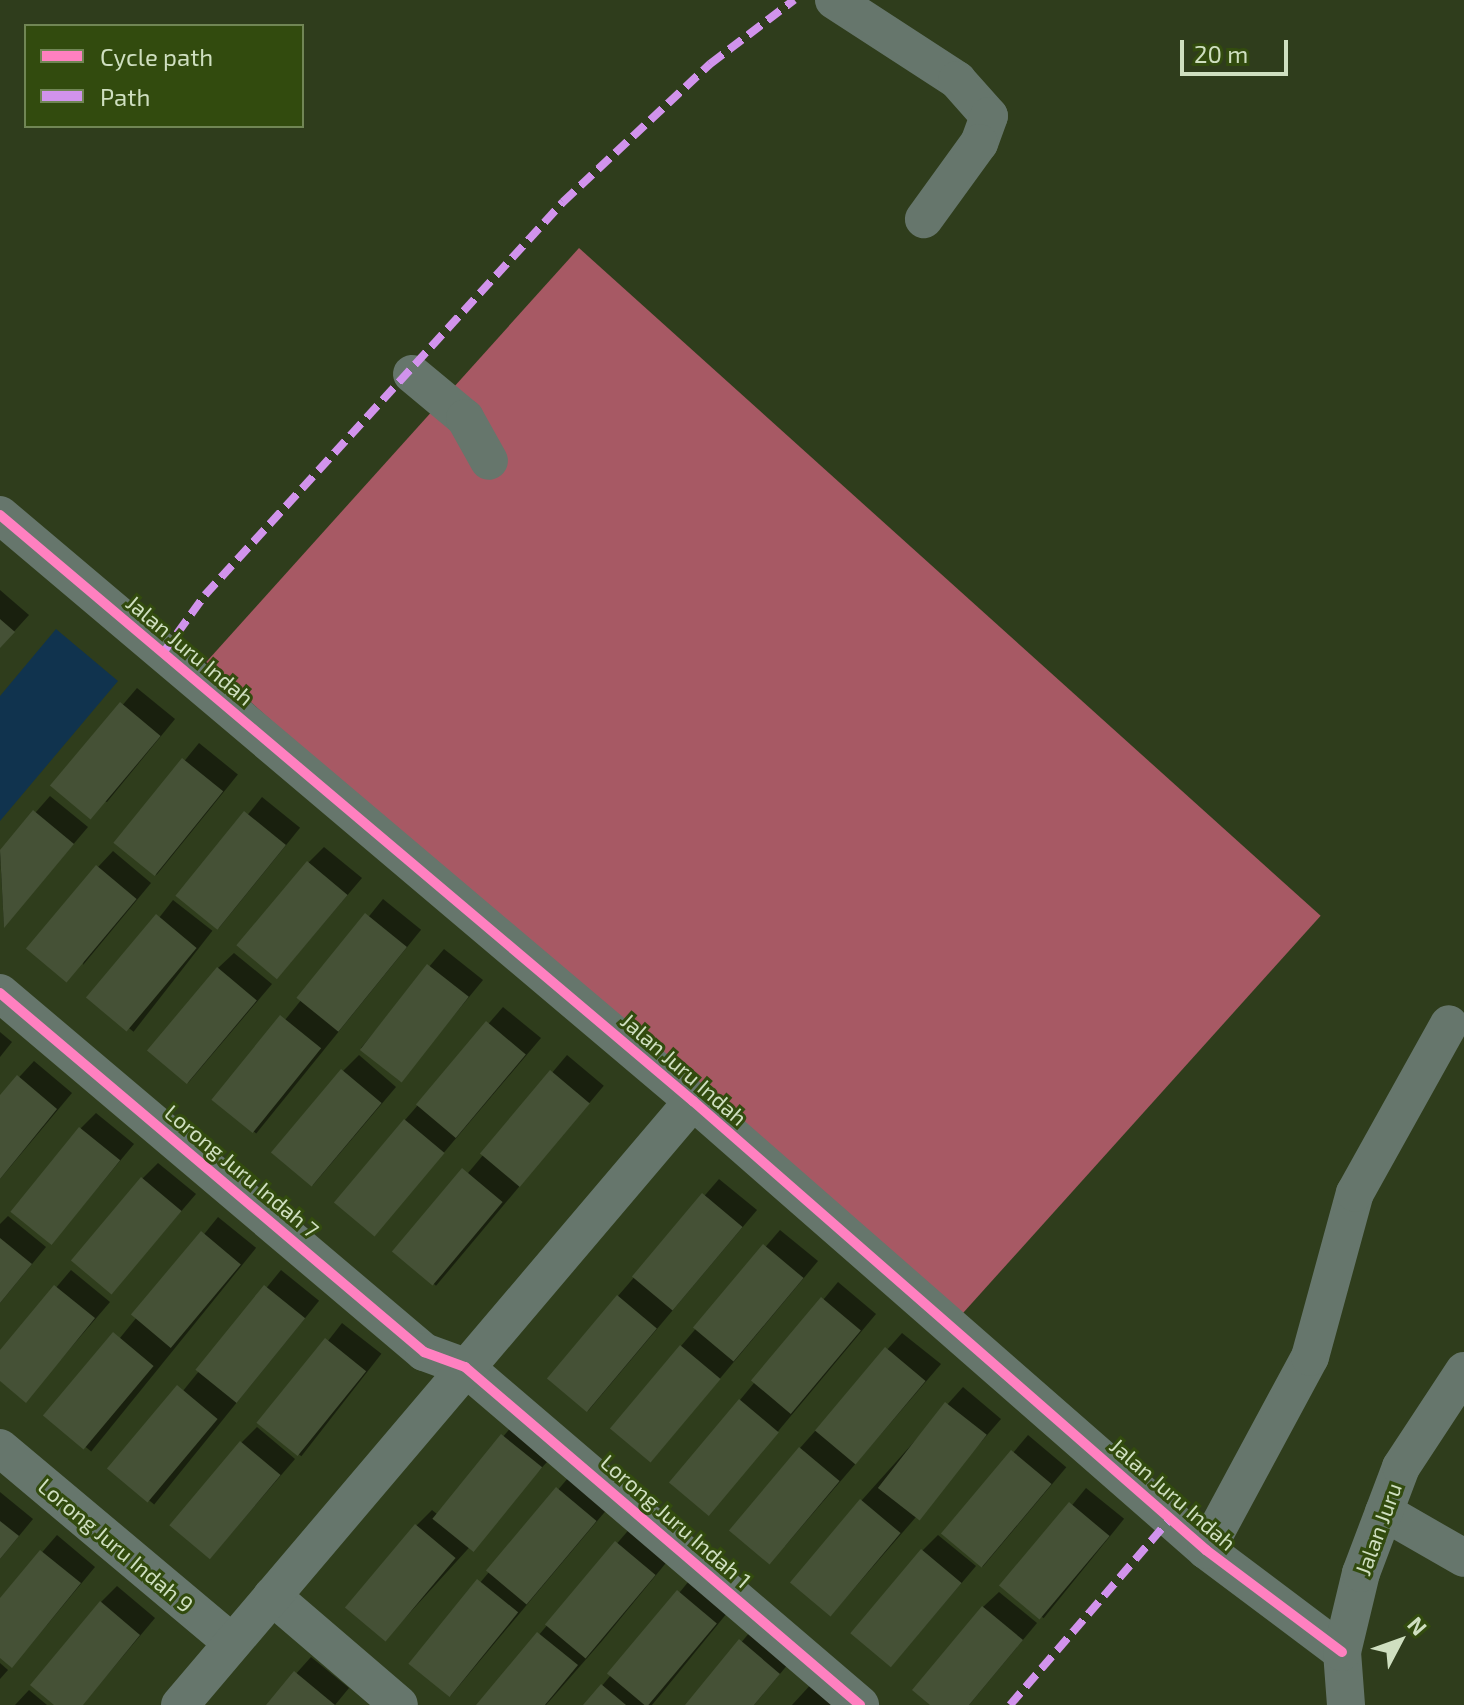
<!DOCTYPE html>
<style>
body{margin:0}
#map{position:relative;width:1464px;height:1705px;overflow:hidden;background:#2f3d1c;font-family:"Exo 2",sans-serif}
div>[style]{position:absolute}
.forest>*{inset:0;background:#a75964;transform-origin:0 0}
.water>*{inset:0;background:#10334e}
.shadow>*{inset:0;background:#0007;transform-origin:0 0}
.building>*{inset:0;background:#455136;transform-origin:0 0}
.minor>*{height:38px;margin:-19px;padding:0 19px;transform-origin:19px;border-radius:19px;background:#66766c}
.quiet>*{height:8px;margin-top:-4px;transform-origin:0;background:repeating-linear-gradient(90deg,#d193ec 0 16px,transparent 0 24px)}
.cycleway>*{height:10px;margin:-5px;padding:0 5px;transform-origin:5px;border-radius:5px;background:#ff80c0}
span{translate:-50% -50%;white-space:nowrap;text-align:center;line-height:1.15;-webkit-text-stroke:6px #324b0e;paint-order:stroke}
.street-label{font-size:22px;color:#cfdfc0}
.legend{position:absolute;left:24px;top:24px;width:280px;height:104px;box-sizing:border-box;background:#324b0e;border:2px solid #718655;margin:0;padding:10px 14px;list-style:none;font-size:24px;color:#cfdfc0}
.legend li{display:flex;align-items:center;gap:16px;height:40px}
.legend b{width:40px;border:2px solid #718655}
.north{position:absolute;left:1360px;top:1601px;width:80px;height:80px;-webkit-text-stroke:6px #324b0e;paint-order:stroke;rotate:49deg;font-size:22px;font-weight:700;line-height:32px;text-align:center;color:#cfdfc0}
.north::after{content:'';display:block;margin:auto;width:28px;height:36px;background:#cfdfc0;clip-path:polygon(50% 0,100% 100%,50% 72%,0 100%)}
.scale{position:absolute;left:1180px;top:40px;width:108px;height:36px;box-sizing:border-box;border:4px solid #cfdfc0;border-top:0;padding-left:10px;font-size:24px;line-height:28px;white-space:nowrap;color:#cfdfc0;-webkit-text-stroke:6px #324b0e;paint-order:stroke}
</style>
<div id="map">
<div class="forest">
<i style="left:579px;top:248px;width:998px;height:557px;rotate:42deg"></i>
</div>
<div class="water">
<i style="clip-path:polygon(56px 629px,118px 681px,0 821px,0 696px)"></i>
</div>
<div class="shadow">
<i style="clip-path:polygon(0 590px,29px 615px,0 647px)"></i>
<i style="clip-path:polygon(137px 688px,175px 719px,107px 802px,54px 786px)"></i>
<i style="left:199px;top:743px;width:50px;height:129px;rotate:39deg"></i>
<i style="clip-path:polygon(50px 796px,88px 827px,4px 926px,0 853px)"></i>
<i style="left:262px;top:797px;width:49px;height:129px;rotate:39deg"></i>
<i style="clip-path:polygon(324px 847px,362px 878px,278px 977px,308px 863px)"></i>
<i style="clip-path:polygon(113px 851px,151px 883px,83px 965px,98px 867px)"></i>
<i style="left:383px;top:899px;width:49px;height:262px;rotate:39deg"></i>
<i style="left:173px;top:900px;width:50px;height:128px;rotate:38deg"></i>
<i style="clip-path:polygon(444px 949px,483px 980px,414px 1064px,361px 1048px)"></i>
<i style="clip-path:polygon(234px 953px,272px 984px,188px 1083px,218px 968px)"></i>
<i style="clip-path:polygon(503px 1007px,541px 1038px,375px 1234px,405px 1120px)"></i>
<i style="clip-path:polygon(0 1032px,12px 1042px,0 1057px)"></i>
<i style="clip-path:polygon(359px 1055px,396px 1087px,313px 1185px,343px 1071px)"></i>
<i style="left:567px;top:1055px;width:48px;height:261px;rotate:40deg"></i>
<i style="clip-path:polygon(34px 1061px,72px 1093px,0 1179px,0 1098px)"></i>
<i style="clip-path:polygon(96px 1113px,134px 1144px,66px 1226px,81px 1128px)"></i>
<i style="clip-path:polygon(158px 1163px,196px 1194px,112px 1292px,142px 1179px)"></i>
<i style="clip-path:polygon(719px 1179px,757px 1210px,588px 1411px,618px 1296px)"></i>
<i style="clip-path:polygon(8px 1216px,46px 1247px,0 1303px,0 1224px)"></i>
<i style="left:218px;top:1217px;width:49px;height:262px;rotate:39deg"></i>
<i style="clip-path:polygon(780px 1230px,818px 1261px,652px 1460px,681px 1346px)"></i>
<i style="clip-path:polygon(71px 1270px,110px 1302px,26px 1400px,0 1379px,0 1354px)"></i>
<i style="left:281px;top:1270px;width:49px;height:262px;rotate:39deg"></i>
<i style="clip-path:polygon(838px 1282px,876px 1314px,709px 1514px,740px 1400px)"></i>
<i style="left:342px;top:1323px;width:50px;height:130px;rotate:38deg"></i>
<i style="clip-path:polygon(902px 1333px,941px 1364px,785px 1546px,800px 1448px)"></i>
<i style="clip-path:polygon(963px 1387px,1001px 1419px,831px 1615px,862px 1500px)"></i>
<i style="clip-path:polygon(518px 1419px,557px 1451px,386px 1639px,416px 1526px,432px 1510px,437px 1514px)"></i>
<i style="clip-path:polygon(257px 1427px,295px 1459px,211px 1557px,241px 1443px)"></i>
<i style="left:1028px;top:1435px;width:50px;height:130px;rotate:40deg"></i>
<i style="left:573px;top:1472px;width:50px;height:250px;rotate:40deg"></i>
<i style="left:1086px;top:1488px;width:49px;height:128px;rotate:39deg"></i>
<i style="clip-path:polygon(0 1492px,33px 1519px,0 1559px)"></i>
<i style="clip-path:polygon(632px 1526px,670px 1558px,602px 1641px,546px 1705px,479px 1705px)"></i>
<i style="clip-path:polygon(57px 1535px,95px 1567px,27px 1649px,0 1656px,0 1601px)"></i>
<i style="clip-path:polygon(938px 1535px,976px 1566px,892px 1665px,922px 1551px)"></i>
<i style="clip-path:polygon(694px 1575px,732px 1607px,652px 1705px,586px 1705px)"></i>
<i style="clip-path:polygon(117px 1586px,155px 1618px,82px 1705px,57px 1705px,101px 1602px)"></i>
<i style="clip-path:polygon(999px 1592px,1037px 1623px,969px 1705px,933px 1705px,983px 1607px)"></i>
<i style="clip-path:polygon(756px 1625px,794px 1657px,754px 1705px,688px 1705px)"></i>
<i style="clip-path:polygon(311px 1657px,349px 1688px,335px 1705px,268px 1705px)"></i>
<i style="clip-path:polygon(0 1663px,8px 1670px,0 1679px)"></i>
<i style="clip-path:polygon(814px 1681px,843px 1705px,792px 1705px)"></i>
<i style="clip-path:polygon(29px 1690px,47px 1705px,15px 1705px)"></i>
</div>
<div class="building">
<i style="clip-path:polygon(0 619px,15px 632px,0 648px)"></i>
<i style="left:120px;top:702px;width:53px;height:109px;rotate:40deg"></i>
<i style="left:182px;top:758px;width:53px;height:109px;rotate:39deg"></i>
<i style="clip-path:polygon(33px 810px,74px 844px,4px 928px,0 850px)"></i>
<i style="left:244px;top:811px;width:54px;height:109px;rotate:39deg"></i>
<i style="left:307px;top:861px;width:53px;height:110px;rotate:40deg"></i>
<i style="left:96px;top:865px;width:53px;height:109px;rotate:40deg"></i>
<i style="left:365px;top:913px;width:54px;height:109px;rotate:39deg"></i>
<i style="left:156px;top:914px;width:53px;height:109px;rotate:40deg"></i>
<i style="left:427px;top:964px;width:53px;height:109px;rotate:38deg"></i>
<i style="left:217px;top:967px;width:52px;height:109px;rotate:40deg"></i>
<i style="left:280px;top:1015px;width:53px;height:109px;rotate:39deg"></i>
<i style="left:486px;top:1021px;width:52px;height:109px;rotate:40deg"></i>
<i style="left:341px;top:1069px;width:53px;height:109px;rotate:40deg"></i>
<i style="left:550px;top:1070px;width:52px;height:109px;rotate:40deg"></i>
<i style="clip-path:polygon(17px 1075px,57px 1109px,0 1179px,0 1095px)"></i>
<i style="left:404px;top:1119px;width:53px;height:109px;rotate:40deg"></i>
<i style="left:79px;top:1127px;width:53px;height:109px;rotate:39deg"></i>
<i style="left:462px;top:1168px;width:53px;height:109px;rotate:40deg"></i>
<i style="left:141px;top:1177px;width:53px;height:109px;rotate:40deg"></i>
<i style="left:702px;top:1193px;width:53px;height:109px;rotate:40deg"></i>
<i style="left:201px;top:1231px;width:52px;height:109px;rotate:40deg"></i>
<i style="clip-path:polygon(0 1238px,32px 1264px,0 1303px)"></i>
<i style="left:763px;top:1244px;width:53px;height:109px;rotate:40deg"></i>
<i style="clip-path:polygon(54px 1285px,95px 1318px,26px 1403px,0 1381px,0 1350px)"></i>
<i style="left:264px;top:1285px;width:53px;height:109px;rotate:39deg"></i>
<i style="left:617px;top:1295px;width:52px;height:109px;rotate:40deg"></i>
<i style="left:821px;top:1297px;width:52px;height:109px;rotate:40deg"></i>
<i style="left:113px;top:1332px;width:53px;height:109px;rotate:40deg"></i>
<i style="left:325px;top:1338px;width:53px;height:109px;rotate:39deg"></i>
<i style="left:680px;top:1345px;width:53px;height:109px;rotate:40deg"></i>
<i style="left:885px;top:1347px;width:53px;height:109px;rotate:40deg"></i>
<i style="left:177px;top:1385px;width:53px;height:109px;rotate:40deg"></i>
<i style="left:739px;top:1399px;width:52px;height:109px;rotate:40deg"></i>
<i style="left:945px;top:1402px;width:53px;height:109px;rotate:38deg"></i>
<i style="left:501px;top:1434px;width:53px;height:109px;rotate:39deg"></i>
<i style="left:240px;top:1441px;width:53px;height:110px;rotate:40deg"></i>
<i style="left:799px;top:1447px;width:53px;height:109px;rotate:40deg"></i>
<i style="left:1011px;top:1450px;width:53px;height:109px;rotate:40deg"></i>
<i style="left:556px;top:1487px;width:53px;height:109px;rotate:40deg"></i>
<i style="left:860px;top:1499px;width:53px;height:109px;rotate:40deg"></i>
<i style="left:1069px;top:1502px;width:53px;height:109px;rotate:40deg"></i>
<i style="clip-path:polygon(0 1521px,19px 1536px,0 1559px)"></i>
<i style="left:415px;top:1524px;width:53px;height:109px;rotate:40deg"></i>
<i style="left:615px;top:1541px;width:53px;height:109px;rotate:40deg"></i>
<i style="left:921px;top:1549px;width:53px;height:110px;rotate:40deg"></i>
<i style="clip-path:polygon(40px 1550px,81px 1583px,12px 1668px,0 1658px,0 1598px)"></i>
<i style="left:477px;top:1579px;width:53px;height:109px;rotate:39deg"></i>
<i style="left:677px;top:1590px;width:52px;height:109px;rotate:40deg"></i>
<i style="clip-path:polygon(100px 1601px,140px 1635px,83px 1705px,54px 1705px,30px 1685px)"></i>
<i style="clip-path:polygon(982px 1606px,1023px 1640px,969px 1705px,930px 1705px,912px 1690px)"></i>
<i style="clip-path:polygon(537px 1632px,578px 1665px,545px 1705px,476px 1705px)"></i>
<i style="clip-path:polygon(739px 1639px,780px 1674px,754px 1705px,685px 1705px)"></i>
<i style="clip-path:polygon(294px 1671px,335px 1705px,266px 1705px)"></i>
<i style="clip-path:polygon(601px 1684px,626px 1705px,583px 1705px)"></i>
</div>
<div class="minor">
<i style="left:834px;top:0;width:147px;rotate:33deg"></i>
<i style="left:957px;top:80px;width:48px;rotate:48.4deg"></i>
<i style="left:989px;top:116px;width:29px;rotate:110deg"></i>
<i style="left:979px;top:143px;width:94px;rotate:125.9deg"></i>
<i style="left:412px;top:374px;width:69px;rotate:39.7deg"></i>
<i style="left:465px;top:418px;width:49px;rotate:60.8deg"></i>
<i style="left:0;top:515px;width:908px;rotate:40.22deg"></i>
<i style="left:693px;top:1101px;width:682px;rotate:41.19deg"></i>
<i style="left:1206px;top:1550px;width:170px;rotate:36.9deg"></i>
<i style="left:0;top:993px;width:556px;rotate:40.25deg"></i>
<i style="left:424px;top:1352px;width:44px;rotate:20.1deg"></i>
<i style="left:465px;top:1367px;width:520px;rotate:40.55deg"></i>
<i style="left:0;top:1448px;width:303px;rotate:40deg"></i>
<i style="left:1384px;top:1512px;width:92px;rotate:29.9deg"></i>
<i style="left:1206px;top:1550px;width:219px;rotate:-61.7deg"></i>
<i style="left:1310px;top:1357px;width:170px;rotate:-74.7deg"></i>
<i style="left:1355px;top:1193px;width:193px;rotate:-60.9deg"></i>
<i style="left:272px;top:1596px;width:167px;rotate:40.6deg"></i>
<i style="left:180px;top:1705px;width:792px;rotate:-49.66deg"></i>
<i style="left:1346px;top:1705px;width:53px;rotate:-94.3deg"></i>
<i style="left:1342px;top:1652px;width:81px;rotate:-76.5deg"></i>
<i style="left:1361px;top:1573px;width:113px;rotate:-69.3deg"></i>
<i style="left:1401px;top:1467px;width:115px;rotate:-56.7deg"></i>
</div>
<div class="quiet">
<i style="left:163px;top:653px;width:72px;rotate:-54.1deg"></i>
<i style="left:205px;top:595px;width:532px;rotate:-47.67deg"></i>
<i style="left:563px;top:202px;width:202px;rotate:-43.2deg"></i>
<i style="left:710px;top:64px;width:106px;rotate:-37.3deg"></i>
<i style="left:1010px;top:1705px;width:245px;rotate:-49.3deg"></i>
</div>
<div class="cycleway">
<i style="left:0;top:515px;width:908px;rotate:40.22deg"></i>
<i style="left:693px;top:1101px;width:682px;rotate:41.19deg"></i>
<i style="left:1206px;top:1550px;width:170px;rotate:36.9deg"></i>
<i style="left:0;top:993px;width:556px;rotate:40.25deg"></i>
<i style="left:424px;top:1352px;width:44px;rotate:20.1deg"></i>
<i style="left:465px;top:1367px;width:520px;rotate:40.55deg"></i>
</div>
<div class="street-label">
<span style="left:190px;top:650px;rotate:40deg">Jalan Juru Indah</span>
<span style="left:684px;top:1069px;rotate:41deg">Jalan Juru Indah</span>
<span style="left:242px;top:1171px;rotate:40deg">Lorong Juru Indah 7</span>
<span style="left:1173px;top:1494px;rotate:41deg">Jalan Juru Indah</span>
<span style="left:676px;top:1521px;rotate:41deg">Lorong Juru Indah 1</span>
<span style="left:1378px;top:1529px;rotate:-70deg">Jalan Juru</span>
<span style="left:116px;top:1545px;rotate:40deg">Lorong Juru Indah 9</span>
</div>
<ul class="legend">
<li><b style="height:10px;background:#ff80c0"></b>Cycle path</li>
<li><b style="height:10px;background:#d193ec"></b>Path</li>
</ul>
<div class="north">N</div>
<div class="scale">20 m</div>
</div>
